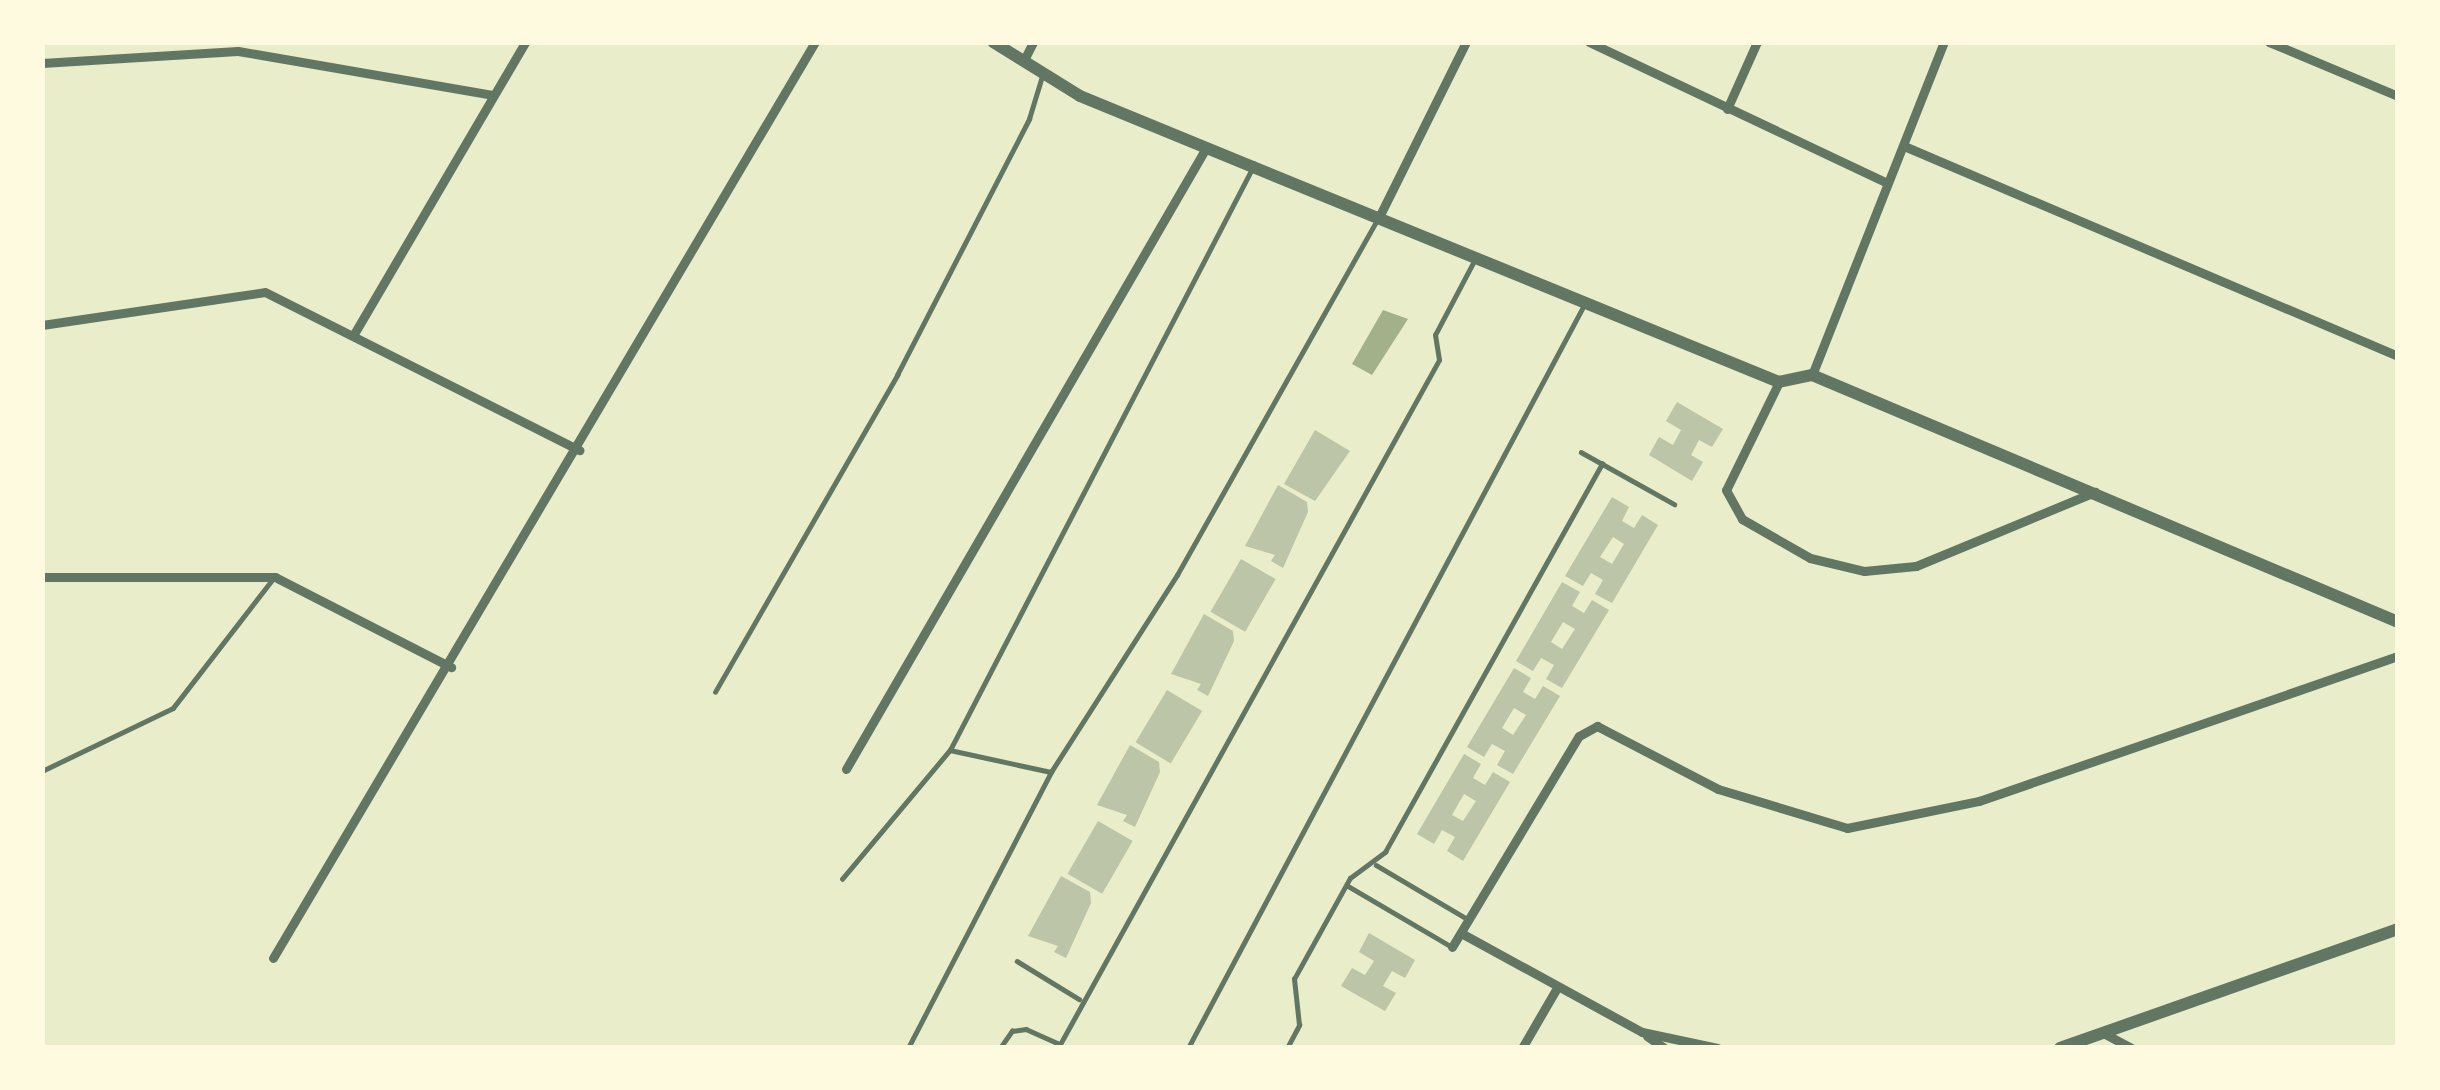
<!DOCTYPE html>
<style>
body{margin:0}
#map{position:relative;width:2440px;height:1090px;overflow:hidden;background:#e9edc9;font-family:Overpass,sans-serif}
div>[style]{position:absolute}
.water>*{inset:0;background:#a3b18a}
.building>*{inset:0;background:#bcc5a7;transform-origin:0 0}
.service>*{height:4.5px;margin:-2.25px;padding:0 2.25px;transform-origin:2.25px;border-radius:2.25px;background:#617663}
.minor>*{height:9px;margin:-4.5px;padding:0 4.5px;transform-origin:4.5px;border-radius:4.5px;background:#617663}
.tertiary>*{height:12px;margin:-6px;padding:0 6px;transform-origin:6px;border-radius:6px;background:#617663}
span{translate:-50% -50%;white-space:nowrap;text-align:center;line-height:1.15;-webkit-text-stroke:10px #fefae0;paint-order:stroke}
.frame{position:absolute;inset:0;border:45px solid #fefae0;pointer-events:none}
</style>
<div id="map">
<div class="water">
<i style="clip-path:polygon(1383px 310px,1408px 319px,1372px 375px,1352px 364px)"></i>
</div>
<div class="building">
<i style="clip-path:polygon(1677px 402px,1723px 429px,1712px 447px,1699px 440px,1691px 455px,1703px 462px,1692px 481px,1649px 455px,1659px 437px,1673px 445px,1681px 430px,1666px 421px)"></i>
<i style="clip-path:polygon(1315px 430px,1350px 451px,1315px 501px,1284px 484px)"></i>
<i style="clip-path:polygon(1278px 485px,1307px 502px,1308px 512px,1283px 568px,1271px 561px,1275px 555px,1245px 546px)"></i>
<i style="clip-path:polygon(evenodd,1612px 497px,1629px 507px,1622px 521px,1634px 528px,1642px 515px,1658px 525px,1612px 603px,1595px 594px,1603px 580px,1591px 573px,1583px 586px,1565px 576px,1612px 497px,1613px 537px,1624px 544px,1612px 564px,1600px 557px,1613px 537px)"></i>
<i style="left:1241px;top:559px;width:40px;height:61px;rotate:30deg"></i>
<i style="clip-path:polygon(evenodd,1562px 582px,1580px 592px,1572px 606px,1584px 613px,1592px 600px,1609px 610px,1562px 688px,1546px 679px,1554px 665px,1541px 658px,1533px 671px,1516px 661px,1562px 582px,1563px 622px,1575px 629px,1562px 649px,1551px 642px,1563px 622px)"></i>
<i style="clip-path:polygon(1204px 614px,1233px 631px,1234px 641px,1208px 696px,1197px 690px,1201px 684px,1171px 674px)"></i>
<i style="clip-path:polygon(evenodd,1514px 668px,1531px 678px,1523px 692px,1535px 699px,1543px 686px,1560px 696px,1513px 774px,1497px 765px,1505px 751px,1492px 744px,1484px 757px,1467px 747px,1514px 668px,1514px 708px,1526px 715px,1513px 735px,1502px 728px,1514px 708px)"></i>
<i style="left:1167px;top:690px;width:41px;height:61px;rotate:31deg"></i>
<i style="clip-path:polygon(1130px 745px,1159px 762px,1160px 772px,1135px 827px,1123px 821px,1127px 815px,1097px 805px)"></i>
<i style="clip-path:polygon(evenodd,1464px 754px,1481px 764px,1473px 778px,1485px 785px,1493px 772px,1510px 782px,1463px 861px,1447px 851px,1455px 837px,1442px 830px,1434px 844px,1417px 834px,1464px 754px,1464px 794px,1476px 801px,1463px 821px,1452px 815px,1464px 794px)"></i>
<i style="left:1098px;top:821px;width:40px;height:61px;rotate:30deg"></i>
<i style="clip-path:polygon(1061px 876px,1090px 892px,1091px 903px,1066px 958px,1054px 952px,1058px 946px,1028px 936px)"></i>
<i style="clip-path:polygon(1369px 933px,1415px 960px,1405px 978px,1392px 971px,1383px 986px,1396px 993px,1385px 1011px,1341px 986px,1352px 968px,1365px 975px,1374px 961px,1359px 952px)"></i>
</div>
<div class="service">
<i style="left:1581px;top:452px;width:107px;rotate:29.2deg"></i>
<i style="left:715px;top:692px;width:366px;rotate:-60.1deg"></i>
<i style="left:897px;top:375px;width:288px;rotate:-62.7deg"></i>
<i style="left:1029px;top:119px;width:48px;rotate:-73.1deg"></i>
<i style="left:950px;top:750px;width:103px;rotate:12.3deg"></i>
<i style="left:1051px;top:772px;width:234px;rotate:-57.4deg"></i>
<i style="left:1177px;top:575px;width:407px;rotate:-60.6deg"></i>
<i style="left:42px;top:771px;width:145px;rotate:-25.7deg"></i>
<i style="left:173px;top:708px;width:160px;rotate:-52.3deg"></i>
<i style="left:1376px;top:865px;width:108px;rotate:30.6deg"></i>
<i style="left:842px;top:879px;width:168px;rotate:-50.1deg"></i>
<i style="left:950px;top:750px;width:657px;rotate:-62.54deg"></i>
<i style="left:1348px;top:886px;width:121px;rotate:30.4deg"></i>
<i style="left:1017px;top:961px;width:73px;rotate:31.5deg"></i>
<i style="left:908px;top:1048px;width:311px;rotate:-62.6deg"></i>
<i style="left:1000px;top:1048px;width:21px;rotate:-55deg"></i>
<i style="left:1012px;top:1031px;width:14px;rotate:-8deg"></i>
<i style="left:1026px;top:1029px;width:37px;rotate:24deg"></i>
<i style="left:1058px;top:1048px;width:786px;rotate:-61.02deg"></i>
<i style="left:1439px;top:360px;width:25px;rotate:-99deg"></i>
<i style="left:1435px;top:335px;width:84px;rotate:-62.2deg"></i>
<i style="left:1188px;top:1048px;width:840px;rotate:-61.94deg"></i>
<i style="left:1287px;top:1048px;width:26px;rotate:-62deg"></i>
<i style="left:1299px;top:1025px;width:46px;rotate:-96.2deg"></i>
<i style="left:1294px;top:979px;width:115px;rotate:-61deg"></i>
<i style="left:1350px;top:878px;width:44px;rotate:-36.6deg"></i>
<i style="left:1385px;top:852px;width:445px;rotate:-60.8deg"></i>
</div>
<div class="minor">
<i style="left:1589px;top:42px;width:330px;rotate:25.3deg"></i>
<i style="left:2269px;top:42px;width:140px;rotate:22.7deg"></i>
<i style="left:1025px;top:58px;width:18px;rotate:-63deg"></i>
<i style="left:42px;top:63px;width:196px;rotate:-3.5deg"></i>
<i style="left:238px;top:51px;width:258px;rotate:9.8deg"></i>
<i style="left:1727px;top:109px;width:73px;rotate:-65.9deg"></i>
<i style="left:1904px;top:146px;width:537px;rotate:23.03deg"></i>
<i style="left:1380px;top:215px;width:193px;rotate:-63.6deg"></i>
<i style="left:42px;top:325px;width:225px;rotate:-8.4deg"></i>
<i style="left:265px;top:292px;width:352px;rotate:26.7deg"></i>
<i style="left:354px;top:334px;width:338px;rotate:-59.6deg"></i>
<i style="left:1812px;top:375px;width:358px;rotate:-68.4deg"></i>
<i style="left:1779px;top:382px;width:120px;rotate:116.1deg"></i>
<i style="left:1726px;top:490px;width:33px;rotate:61deg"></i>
<i style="left:1742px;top:519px;width:78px;rotate:29.8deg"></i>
<i style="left:1810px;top:558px;width:56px;rotate:13.5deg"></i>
<i style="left:1864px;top:571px;width:52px;rotate:-5.5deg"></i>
<i style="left:1916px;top:566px;width:194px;rotate:-22.5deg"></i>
<i style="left:42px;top:577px;width:233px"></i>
<i style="left:275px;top:577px;width:198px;rotate:27.1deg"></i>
<i style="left:846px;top:769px;width:718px;rotate:-59.9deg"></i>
<i style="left:1461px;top:933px;width:206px;rotate:28.7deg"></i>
<i style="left:1642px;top:1032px;width:77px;rotate:12deg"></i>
<i style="left:1452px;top:947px;width:246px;rotate:-59deg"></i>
<i style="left:1579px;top:736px;width:21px;rotate:-29deg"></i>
<i style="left:1597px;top:726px;width:136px;rotate:27.5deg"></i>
<i style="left:1718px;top:789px;width:135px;rotate:16.8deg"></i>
<i style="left:1847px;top:828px;width:135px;rotate:-11.6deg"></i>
<i style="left:1979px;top:801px;width:443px;rotate:-19.1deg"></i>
<i style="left:273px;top:958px;width:1064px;rotate:-59.39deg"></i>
<i style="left:2107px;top:1035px;width:27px;rotate:28deg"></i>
<i style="left:1647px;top:1036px;width:21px;rotate:35deg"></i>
<i style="left:1522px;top:1048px;width:66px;rotate:-59.9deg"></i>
</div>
<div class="tertiary">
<i style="left:993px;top:42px;width:102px;rotate:31.8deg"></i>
<i style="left:1080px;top:96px;width:187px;rotate:22.3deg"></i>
<i style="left:1253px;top:167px;width:568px;rotate:22.23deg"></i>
<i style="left:1779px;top:382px;width:34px;rotate:-12deg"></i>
<i style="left:1812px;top:375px;width:636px;rotate:22.86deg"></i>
<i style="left:2060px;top:1048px;width:358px;rotate:-19.4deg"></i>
</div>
<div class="frame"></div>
</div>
